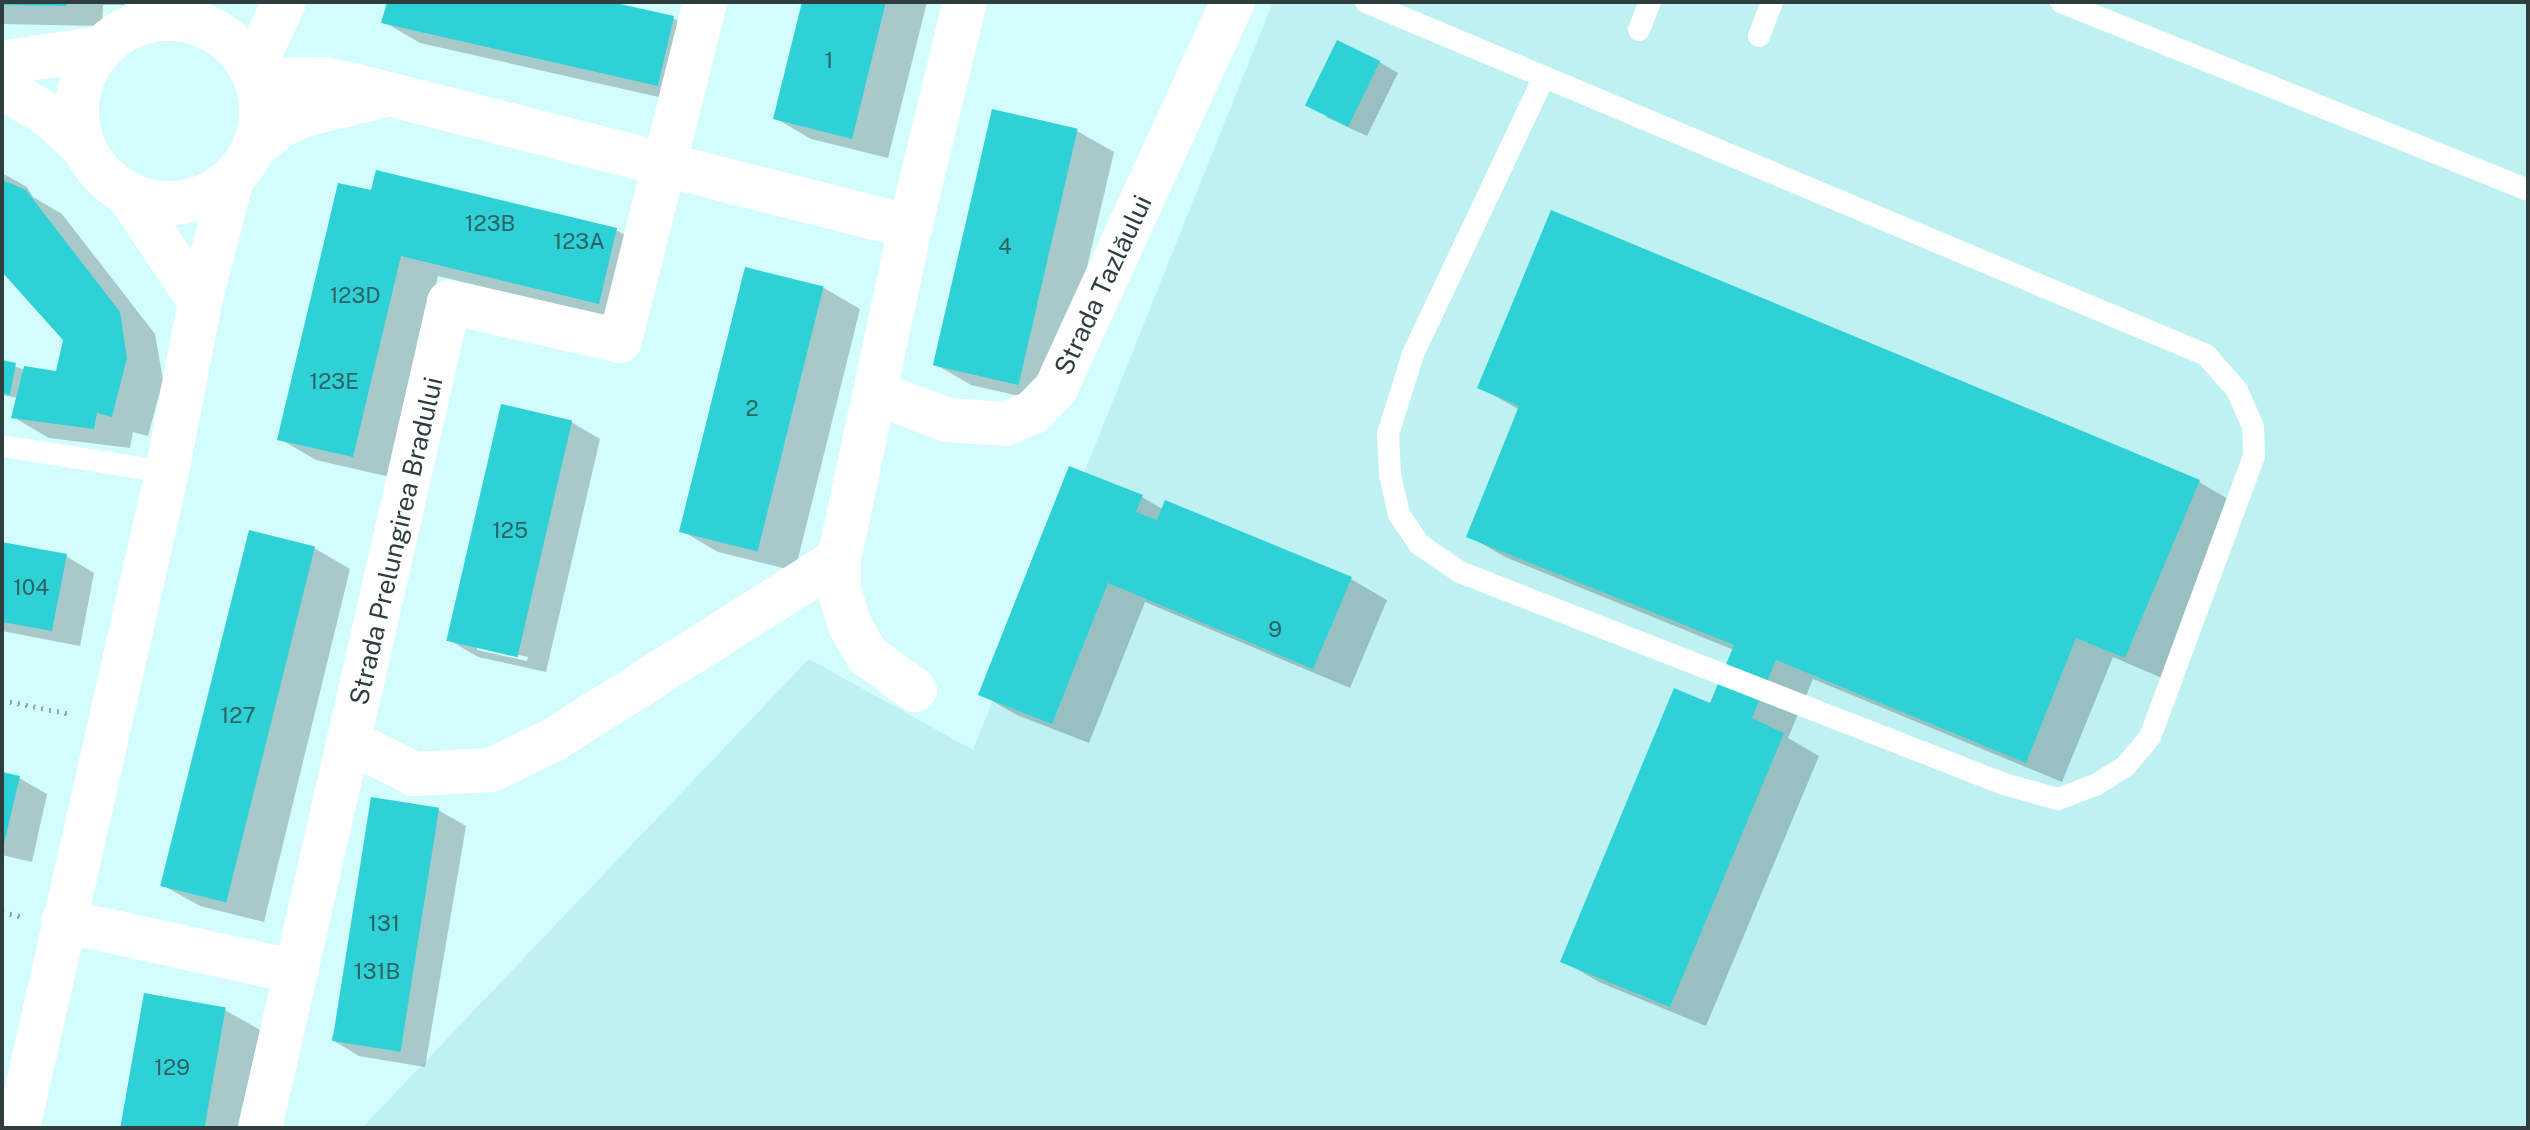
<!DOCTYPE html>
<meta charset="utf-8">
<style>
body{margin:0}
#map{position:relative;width:2530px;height:1130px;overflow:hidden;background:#d3fcfc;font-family:"Public Sans",sans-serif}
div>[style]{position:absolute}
.built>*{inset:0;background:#bef1f2}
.shadow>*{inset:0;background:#0003}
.building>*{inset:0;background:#2ed2d6;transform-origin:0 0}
.path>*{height:5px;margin-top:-2.5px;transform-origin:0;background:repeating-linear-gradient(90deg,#8baaaa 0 2px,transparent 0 8px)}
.service>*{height:22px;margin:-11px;padding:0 11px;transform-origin:11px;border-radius:11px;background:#fff}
.minor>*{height:44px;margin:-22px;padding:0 22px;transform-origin:22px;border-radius:22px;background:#fff}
.tertiary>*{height:44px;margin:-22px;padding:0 22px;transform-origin:22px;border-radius:22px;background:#fff}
.tertiary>.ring{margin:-22px;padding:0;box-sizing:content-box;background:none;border:44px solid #fff;border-radius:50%}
span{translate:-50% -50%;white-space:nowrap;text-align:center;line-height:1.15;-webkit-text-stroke:6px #fff;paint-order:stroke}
.number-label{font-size:22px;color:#2e6364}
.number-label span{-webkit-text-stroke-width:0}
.street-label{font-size:26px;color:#2e3e3e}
.frame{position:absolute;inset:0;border:4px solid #2e3e3e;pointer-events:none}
</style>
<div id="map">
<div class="built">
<i style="clip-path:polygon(1273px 2px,2528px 2px,2528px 1128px,362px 1128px,809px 659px,973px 750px)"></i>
</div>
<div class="shadow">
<i style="clip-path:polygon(2px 2px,126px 2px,124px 5px,103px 5px,102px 26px,2px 24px)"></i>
<i style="clip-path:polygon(388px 2px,601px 2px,673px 18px,709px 39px,694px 105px,420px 43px,384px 22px)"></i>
<i style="clip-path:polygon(804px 2px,927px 2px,888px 158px,811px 139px,775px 118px)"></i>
<i style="clip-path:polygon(1379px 62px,1398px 73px,1367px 136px,1326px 117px)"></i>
<i style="clip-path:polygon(1077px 131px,1114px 152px,1055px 404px,971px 385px,935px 364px)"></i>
<i style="clip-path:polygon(2px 166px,4px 174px,27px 187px,33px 197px,62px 214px,155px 334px,163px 380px,148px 436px,133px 432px,130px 448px,49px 438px,13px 417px,18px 398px,2px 395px,2px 362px,25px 370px,57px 373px,65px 339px,2px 268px)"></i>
<i style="clip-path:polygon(340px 185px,616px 230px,652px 251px,635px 323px,438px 276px,390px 477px,316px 460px,280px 439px)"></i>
<i style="clip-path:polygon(747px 270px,824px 288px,860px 309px,795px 571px,718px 552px,682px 531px)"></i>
<i style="clip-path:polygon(1479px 387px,2199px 482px,2235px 503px,2162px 678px,2113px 657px,2062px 782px,1813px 679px,1788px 738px,1819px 756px,1706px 1026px,1599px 982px,1563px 961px,1711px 706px,1734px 650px,1505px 557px,1469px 536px,1520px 410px)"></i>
<i style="clip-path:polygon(evenodd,571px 422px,600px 439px,546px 672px,478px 657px,449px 640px,571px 422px,477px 646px,528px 657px,527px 661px,477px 650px,477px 646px)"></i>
<i style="clip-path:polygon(1142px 497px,1164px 510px,1351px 579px,1387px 600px,1350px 688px,1145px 602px,1089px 743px,1017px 715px,980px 694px)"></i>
<i style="clip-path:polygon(2px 544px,66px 556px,94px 573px,80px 646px,2px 631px)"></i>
<i style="clip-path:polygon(314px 548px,350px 569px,264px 922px,200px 906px,164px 886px)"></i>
<i style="clip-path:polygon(2px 774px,19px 778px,47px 794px,32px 862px,2px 855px)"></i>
<i style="clip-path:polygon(438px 810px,466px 826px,425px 1067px,359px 1056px,331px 1039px)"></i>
<i style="clip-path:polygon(225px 1010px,262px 1031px,243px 1128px,120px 1128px)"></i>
</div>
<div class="building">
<i style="clip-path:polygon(2px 2px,67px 2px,67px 6px,2px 5px)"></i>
<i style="clip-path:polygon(387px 2px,611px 2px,674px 16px,658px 86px,381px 23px)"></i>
<i style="clip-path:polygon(802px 2px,886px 2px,852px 139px,773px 119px)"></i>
<i style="left:1337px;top:40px;width:48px;height:73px;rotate:26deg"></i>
<i style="left:992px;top:109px;width:88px;height:263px;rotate:13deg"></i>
<i style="clip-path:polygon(376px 170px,617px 228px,599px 304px,401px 256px,353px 457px,277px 440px,338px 183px,371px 190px)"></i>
<i style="clip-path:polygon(2px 180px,26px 190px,120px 312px,127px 358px,112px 417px,97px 413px,94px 429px,11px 418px,24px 366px,56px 371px,63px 340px,2px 272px)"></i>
<i style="clip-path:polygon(1551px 210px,2200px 480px,2125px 658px,2076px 638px,2026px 763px,1776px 660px,1752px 718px,1784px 733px,1670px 1007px,1560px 962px,1674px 688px,1710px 703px,1734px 645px,1466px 537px,1519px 406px,1477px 388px)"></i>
<i style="left:745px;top:267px;width:81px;height:273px;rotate:14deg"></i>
<i style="clip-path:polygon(2px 360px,16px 363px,10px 395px,2px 393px)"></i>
<i style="left:501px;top:404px;width:73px;height:243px;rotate:13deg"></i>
<i style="clip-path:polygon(1069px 466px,1143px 495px,1136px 512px,1157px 520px,1165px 500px,1352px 577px,1313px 669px,1108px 583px,1052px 724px,978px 695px)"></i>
<i style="left:249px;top:530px;width:68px;height:367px;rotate:14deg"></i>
<i style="clip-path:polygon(2px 542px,67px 554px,52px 631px,2px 622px)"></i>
<i style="clip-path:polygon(2px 772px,20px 776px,3px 848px,2px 848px)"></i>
<i style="left:371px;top:797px;width:69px;height:247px;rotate:9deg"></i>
<i style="left:144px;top:993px;width:83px;height:137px;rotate:10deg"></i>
</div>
<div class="path">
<i style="left:2px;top:700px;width:70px;rotate:11.5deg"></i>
<i style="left:2px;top:912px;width:22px;rotate:13deg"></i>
</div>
<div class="service">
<i style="left:1366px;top:2px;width:911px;rotate:22.79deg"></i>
<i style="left:2206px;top:355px;width:47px;rotate:48.5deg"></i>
<i style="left:2237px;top:390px;width:40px;rotate:66.6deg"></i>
<i style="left:2253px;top:427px;width:29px;rotate:88deg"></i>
<i style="left:2254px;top:456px;width:300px;rotate:110.3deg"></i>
<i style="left:2150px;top:737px;width:38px;rotate:130deg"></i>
<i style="left:2126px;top:766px;width:36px;rotate:148deg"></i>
<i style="left:2095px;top:785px;width:40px;rotate:159deg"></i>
<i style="left:2058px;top:799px;width:56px;rotate:-164.5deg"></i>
<i style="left:2004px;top:784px;width:584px;rotate:-158.71deg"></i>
<i style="left:1460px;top:572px;width:50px;rotate:-145.7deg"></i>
<i style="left:1419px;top:544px;width:36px;rotate:-124deg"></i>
<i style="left:1399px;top:514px;width:39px;rotate:-103deg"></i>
<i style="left:1390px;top:476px;width:42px;rotate:-92.7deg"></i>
<i style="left:1388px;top:434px;width:84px;rotate:-72.6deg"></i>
<i style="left:1413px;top:354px;width:306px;rotate:-64.7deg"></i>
<i style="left:2061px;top:2px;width:503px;rotate:21.93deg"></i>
<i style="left:1639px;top:30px;width:30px;rotate:-69deg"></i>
<i style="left:1759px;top:36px;width:36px;rotate:-69deg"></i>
<i style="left:2px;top:446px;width:167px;rotate:9deg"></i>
</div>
<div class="minor">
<i style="left:256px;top:80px;width:67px;rotate:-0.9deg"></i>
<i style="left:323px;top:79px;width:31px;rotate:11deg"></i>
<i style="left:353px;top:85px;width:575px;rotate:14.3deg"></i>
<i style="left:253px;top:148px;width:33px;rotate:-39deg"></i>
<i style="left:279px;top:127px;width:27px;rotate:-27deg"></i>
<i style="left:303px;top:115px;width:78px;rotate:-13.3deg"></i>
<i style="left:876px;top:393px;width:77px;rotate:20.6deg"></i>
<i style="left:948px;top:420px;width:57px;rotate:4deg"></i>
<i style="left:1005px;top:424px;width:30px;rotate:-23deg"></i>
<i style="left:1033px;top:412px;width:33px;rotate:-46deg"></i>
<i style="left:1056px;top:388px;width:425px;rotate:-65.4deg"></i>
<i style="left:915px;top:690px;width:59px;rotate:-143.9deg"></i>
<i style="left:867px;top:655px;width:34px;rotate:-120deg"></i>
<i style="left:850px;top:626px;width:38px;rotate:-107deg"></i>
<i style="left:839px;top:590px;width:31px;rotate:-90deg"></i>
<i style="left:839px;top:559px;width:340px;rotate:-77.9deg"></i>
<i style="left:910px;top:227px;width:232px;rotate:-76.3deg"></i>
<i style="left:351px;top:742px;width:71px;rotate:26.9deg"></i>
<i style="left:414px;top:774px;width:77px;rotate:-3deg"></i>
<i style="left:491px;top:770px;width:69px;rotate:-25.8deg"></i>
<i style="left:553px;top:740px;width:338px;rotate:-32.3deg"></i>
<i style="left:63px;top:921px;width:239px;rotate:12.3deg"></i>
<i style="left:260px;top:1128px;width:847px;rotate:-77.11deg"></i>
<i style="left:449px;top:302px;width:175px;rotate:12.8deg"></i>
<i style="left:620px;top:341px;width:349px;rotate:-75.9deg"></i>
</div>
<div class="tertiary">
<i class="ring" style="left:77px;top:19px;width:140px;height:140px"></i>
<i style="left:2px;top:63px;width:100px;rotate:-8.6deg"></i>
<i style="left:252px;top:71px;width:76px;rotate:-65.1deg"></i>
<i style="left:2px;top:87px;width:57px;rotate:31.5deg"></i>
<i style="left:51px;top:117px;width:45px;rotate:43.2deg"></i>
<i style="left:127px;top:193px;width:131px;rotate:56.2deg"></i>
<i style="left:18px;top:1128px;width:673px;rotate:-77.2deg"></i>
<i style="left:167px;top:472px;width:173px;rotate:-79deg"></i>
<i style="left:200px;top:302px;width:128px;rotate:-75.5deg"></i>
</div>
<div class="number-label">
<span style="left:829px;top:61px">1</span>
<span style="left:490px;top:224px">123B</span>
<span style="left:579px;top:242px">123A</span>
<span style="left:1005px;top:247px">4</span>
<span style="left:355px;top:296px">123D</span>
<span style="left:334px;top:382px">123E</span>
<span style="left:752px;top:409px">2</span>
<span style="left:510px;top:531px">125</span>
<span style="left:31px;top:588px">104</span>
<span style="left:1275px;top:630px">9</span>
<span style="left:238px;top:716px">127</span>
<span style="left:384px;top:924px">131</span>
<span style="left:377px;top:972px">131B</span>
<span style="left:172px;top:1068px">129</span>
</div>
<div class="street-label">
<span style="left:1103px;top:285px;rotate:-65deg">Strada Tazlăului</span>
<span style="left:396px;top:541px;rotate:-77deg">Strada Prelungirea Bradului</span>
</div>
<div class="frame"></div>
</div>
